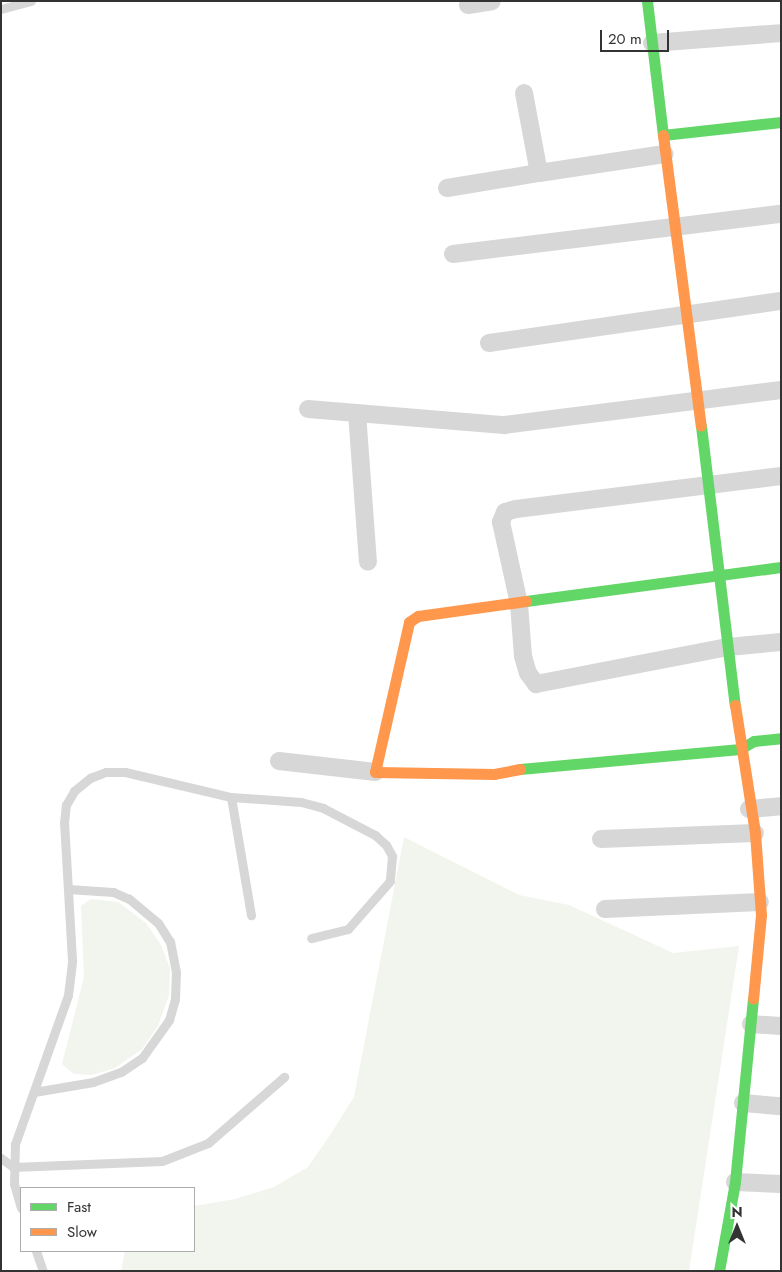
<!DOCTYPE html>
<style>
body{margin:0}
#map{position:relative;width:782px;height:1272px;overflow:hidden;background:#fff;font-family:Jost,sans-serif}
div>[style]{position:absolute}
.green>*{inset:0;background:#f1f5ed}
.lane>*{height:9px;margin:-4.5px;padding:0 4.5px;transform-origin:4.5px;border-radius:4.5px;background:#d7d7d7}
.street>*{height:18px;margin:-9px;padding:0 9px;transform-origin:9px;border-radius:9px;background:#d7d7d7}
.fast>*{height:11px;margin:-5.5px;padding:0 5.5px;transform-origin:5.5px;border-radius:5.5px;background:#63d668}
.slow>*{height:11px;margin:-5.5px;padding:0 5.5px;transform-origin:5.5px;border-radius:5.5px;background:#ff974d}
span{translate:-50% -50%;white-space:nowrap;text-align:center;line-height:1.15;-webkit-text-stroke:5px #fff;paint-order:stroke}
.frame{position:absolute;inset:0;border:2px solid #333;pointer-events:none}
.legend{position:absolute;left:20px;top:1187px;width:175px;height:65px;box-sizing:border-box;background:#fff;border:1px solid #adadad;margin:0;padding:6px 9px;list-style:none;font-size:15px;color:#333}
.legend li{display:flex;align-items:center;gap:10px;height:25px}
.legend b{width:25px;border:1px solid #adadad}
.north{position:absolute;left:712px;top:1202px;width:50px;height:50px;-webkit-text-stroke:4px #fff;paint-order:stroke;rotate:0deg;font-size:14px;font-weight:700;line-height:20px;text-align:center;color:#333}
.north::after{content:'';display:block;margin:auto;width:18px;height:22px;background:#333;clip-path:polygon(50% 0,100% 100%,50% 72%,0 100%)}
.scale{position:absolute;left:600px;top:30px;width:69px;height:22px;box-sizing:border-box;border:2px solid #333;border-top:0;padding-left:6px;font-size:15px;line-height:18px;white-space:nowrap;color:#333;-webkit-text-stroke:4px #fff;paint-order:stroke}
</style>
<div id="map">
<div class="green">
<i style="clip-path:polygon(404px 837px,519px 895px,569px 905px,673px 953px,739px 946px,689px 1271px,121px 1271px,125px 1251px,194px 1251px,194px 1206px,235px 1199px,274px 1187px,308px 1167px,330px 1135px,354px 1097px)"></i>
<i style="clip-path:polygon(91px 899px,118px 902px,146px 923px,161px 945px,170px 968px,169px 995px,158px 1026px,142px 1049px,115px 1068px,92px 1075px,74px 1074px,62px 1064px,84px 977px,81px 906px)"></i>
</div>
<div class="lane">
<i style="left:1px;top:9px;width:31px;rotate:-15deg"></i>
<i style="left:231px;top:797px;width:120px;rotate:80.4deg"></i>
<i style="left:34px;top:1092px;width:60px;rotate:-9.6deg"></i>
<i style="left:93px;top:1082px;width:30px;rotate:-20deg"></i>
<i style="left:121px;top:1072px;width:25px;rotate:-34deg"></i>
<i style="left:142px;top:1058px;width:47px;rotate:-54.6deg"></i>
<i style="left:169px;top:1020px;width:22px;rotate:-74deg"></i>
<i style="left:175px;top:999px;width:27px;rotate:-88deg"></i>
<i style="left:176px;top:972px;width:31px;rotate:-101deg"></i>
<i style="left:170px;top:942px;width:22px;rotate:-122deg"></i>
<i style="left:158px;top:923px;width:38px;rotate:-140deg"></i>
<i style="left:129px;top:899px;width:17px;rotate:-156deg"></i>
<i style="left:113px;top:892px;width:45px;rotate:-176.2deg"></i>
<i style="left:1px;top:1158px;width:15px;rotate:37deg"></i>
<i style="left:13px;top:1167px;width:149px;rotate:-2.3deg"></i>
<i style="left:162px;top:1161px;width:49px;rotate:-21.4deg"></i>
<i style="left:208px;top:1143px;width:101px;rotate:-41deg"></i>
<i style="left:21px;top:1208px;width:25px;rotate:-106deg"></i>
<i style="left:14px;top:1184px;width:40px;rotate:-88.6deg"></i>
<i style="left:15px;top:1144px;width:158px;rotate:-70.4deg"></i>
<i style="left:68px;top:995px;width:35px;rotate:-83deg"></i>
<i style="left:72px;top:960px;width:137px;rotate:-93.3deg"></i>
<i style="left:64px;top:823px;width:18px;rotate:-84deg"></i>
<i style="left:66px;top:805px;width:16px;rotate:-60deg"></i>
<i style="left:74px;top:791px;width:21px;rotate:-39deg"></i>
<i style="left:90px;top:778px;width:17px;rotate:-21deg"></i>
<i style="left:106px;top:772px;width:19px"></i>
<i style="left:125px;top:772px;width:109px;rotate:13.3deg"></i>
<i style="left:231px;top:797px;width:70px;rotate:4.1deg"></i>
<i style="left:301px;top:802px;width:23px;rotate:15deg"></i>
<i style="left:323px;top:808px;width:59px;rotate:27.4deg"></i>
<i style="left:375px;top:835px;width:15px;rotate:42deg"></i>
<i style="left:386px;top:845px;width:13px;rotate:61deg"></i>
<i style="left:392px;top:856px;width:25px;rotate:95deg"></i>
<i style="left:390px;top:881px;width:64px;rotate:131.2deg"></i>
<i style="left:348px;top:929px;width:38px;rotate:166deg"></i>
<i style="left:36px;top:1251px;width:21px;rotate:71deg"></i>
</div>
<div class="street">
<i style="left:468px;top:5px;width:24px;rotate:-9deg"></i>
<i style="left:652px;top:43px;width:129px;rotate:-4.4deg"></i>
<i style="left:524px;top:93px;width:81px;rotate:79.4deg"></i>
<i style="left:539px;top:173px;width:127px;rotate:-8.6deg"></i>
<i style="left:447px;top:188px;width:93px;rotate:-9.3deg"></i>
<i style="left:453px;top:254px;width:330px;rotate:-7deg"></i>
<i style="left:489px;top:343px;width:295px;rotate:-8.2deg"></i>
<i style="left:308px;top:409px;width:197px;rotate:4.7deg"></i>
<i style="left:504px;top:425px;width:279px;rotate:-7.2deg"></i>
<i style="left:357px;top:413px;width:149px;rotate:85.8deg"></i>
<i style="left:781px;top:476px;width:267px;rotate:172.9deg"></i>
<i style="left:516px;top:509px;width:11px;rotate:165deg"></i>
<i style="left:505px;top:512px;width:11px;rotate:112deg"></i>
<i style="left:501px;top:522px;width:84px;rotate:77.6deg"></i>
<i style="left:519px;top:604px;width:52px;rotate:85.6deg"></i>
<i style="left:523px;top:656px;width:18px;rotate:74deg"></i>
<i style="left:528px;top:673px;width:14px;rotate:54deg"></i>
<i style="left:536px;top:684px;width:196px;rotate:-10.9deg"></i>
<i style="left:728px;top:647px;width:53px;rotate:-5.4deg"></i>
<i style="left:279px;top:761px;width:97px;rotate:6.5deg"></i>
<i style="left:749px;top:809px;width:32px;rotate:-5deg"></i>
<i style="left:601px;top:839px;width:154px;rotate:-2.2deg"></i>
<i style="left:605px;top:909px;width:155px;rotate:-2.6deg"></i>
<i style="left:751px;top:1024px;width:30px;rotate:4deg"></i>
<i style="left:743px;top:1103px;width:38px;rotate:5deg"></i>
<i style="left:735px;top:1182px;width:46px;rotate:2.5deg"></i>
</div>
<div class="fast">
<i style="left:647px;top:1px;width:135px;rotate:83.2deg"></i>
<i style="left:663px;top:135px;width:119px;rotate:-6.3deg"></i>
<i style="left:701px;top:426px;width:281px;rotate:83.1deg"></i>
<i style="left:526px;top:601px;width:257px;rotate:-7.6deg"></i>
<i style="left:520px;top:769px;width:221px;rotate:-5.2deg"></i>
<i style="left:740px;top:749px;width:16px;rotate:-30deg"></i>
<i style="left:754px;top:741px;width:27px;rotate:-6deg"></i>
<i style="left:719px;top:1271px;width:90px;rotate:-79.8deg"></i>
<i style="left:735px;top:1182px;width:184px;rotate:-84.4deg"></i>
</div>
<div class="slow">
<i style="left:663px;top:135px;width:293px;rotate:82.6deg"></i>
<i style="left:735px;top:705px;width:130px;rotate:81.1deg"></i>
<i style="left:755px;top:833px;width:82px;rotate:85.8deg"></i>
<i style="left:761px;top:915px;width:84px;rotate:95.4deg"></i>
<i style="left:520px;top:769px;width:26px;rotate:169deg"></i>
<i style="left:494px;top:774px;width:119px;rotate:-179deg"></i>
<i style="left:375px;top:772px;width:154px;rotate:-77.2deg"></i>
<i style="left:409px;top:622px;width:11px;rotate:-34deg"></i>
<i style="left:418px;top:616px;width:109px;rotate:-7.9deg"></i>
</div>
<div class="frame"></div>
<ul class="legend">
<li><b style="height:6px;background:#63d668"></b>Fast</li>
<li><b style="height:6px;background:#ff974d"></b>Slow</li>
</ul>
<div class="north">N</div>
<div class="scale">20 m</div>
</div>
